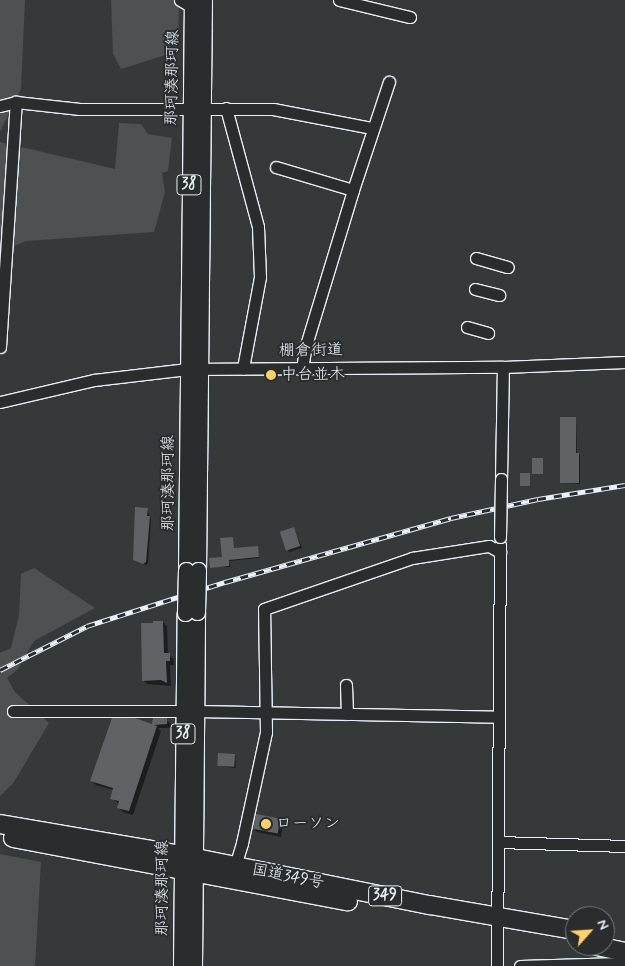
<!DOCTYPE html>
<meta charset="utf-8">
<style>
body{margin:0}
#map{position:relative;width:625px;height:966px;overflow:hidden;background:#35393a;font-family:Mynerve,"Klee One",sans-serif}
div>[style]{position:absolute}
.green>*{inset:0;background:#4d5152}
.shadow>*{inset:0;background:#0007}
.building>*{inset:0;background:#5f6365;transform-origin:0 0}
.roads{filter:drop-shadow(1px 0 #e8f1f8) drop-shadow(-1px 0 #e8f1f8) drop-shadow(0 1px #e8f1f8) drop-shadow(0 -1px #e8f1f8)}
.minor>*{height:11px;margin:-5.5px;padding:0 5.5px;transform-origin:5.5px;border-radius:5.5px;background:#2a2d2e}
.major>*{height:15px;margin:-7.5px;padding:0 7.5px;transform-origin:7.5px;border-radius:7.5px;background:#2a2d2e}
.highway>*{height:18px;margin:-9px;padding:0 9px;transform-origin:9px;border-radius:9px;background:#2a2d2e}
.rail>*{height:4.5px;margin-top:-2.25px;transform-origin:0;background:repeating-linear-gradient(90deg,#2a2d2e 0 8px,#e8f1f8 0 16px);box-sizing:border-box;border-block:1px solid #e8f1f8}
.bridges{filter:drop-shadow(1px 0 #e8f1f8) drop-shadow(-1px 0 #e8f1f8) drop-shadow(0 1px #e8f1f8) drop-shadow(0 -1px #e8f1f8)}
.minor-bridge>*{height:11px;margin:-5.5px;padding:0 5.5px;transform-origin:5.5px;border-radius:5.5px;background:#2a2d2e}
.major-bridge>*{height:15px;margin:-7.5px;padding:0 7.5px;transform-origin:7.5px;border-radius:7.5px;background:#2a2d2e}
.dots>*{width:14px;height:14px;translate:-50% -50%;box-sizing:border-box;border:2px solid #2a2d2e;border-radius:50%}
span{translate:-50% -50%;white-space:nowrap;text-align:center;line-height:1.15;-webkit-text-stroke:4px #2a2d2e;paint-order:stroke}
.shield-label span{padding:1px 4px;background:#2a2d2e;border:1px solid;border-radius:4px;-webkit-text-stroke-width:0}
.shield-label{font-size:15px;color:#e8f1f8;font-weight:700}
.street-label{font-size:16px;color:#e8f1f8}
.poi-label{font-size:16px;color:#e8f1f8}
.left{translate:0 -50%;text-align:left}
.north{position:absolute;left:565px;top:906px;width:50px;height:50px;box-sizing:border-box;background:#2a2d2e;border:1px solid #767b7f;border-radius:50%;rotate:64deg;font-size:14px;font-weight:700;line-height:20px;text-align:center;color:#e8f1f8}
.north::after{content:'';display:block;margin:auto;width:18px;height:22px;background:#ffd166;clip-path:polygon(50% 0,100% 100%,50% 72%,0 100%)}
</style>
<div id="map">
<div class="green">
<i style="clip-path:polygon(0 0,25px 0,21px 89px,0 132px)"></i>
<i style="clip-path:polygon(111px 0,179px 0,178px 51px,121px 69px,113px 54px)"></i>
<i style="clip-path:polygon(119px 123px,141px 124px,148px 134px,172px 138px,168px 171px,162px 173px,165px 192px,154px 232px,26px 241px,0 252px,0 142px,115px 169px)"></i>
<i style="clip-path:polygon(34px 568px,95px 608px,34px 641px,17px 670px,7px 678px,15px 692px,49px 723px,14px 782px,0 796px,0 653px,11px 648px,19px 615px,21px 574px)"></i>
<i style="clip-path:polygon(0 854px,41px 862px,35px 966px,0 966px)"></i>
</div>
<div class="shadow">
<i style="clip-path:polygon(576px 419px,577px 454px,580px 455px,580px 484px,563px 483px)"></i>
<i style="clip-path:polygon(147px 509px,151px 519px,148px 564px,146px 565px,134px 560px)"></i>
<i style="clip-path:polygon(294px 528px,302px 548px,289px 552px,288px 550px)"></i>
<i style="clip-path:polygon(257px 547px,259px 558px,229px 561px,230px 567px,212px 567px,234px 549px)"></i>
<i style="clip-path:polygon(163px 622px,167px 626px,168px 655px,174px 659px,174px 665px,170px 665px,171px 686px,147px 684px,143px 680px,142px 624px)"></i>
<i style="clip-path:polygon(154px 720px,166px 720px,171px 724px,171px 728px,158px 728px,161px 731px,133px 815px,123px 812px,119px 808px,120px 804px,111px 798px,114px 790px,96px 785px,92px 781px,153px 726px)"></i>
<i style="clip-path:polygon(235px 755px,236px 768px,219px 766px)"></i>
<i style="clip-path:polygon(280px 820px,283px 823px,281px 837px,257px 832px,254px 829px)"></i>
</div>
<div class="building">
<i style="clip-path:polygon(560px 417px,576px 417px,576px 453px,579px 453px,579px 483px,560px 483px)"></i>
<i style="left:532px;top:458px;width:11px;height:16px"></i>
<i style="left:520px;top:473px;width:10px;height:13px"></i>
<i style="clip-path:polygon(135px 507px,148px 508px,147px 516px,150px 516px,146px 562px,143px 564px,133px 560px)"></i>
<i style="left:294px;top:527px;width:20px;height:15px;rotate:72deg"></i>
<i style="clip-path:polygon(233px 537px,234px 548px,258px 546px,259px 557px,229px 560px,229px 566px,210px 568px,209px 558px,222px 557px,220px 538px)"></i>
<i style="clip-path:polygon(153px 621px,163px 621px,164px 653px,170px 653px,170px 661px,166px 661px,167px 683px,161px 680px,142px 681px,141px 623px,153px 623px)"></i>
<i style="clip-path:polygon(112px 718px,135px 718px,152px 724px,153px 718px,167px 718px,167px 724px,154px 725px,157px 726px,129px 811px,117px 808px,119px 801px,110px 799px,113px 788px,90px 781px)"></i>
<i style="left:218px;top:753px;width:17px;height:13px;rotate:3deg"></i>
<i style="left:256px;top:814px;width:25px;height:15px;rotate:11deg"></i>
</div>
<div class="roads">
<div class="minor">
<i style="left:180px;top:0;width:14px;rotate:30deg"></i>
<i style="left:339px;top:0;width:73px;rotate:13.5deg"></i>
<i style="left:0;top:106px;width:16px;rotate:-14deg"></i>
<i style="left:16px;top:102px;width:64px;rotate:6.2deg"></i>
<i style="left:80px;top:109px;width:193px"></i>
<i style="left:273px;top:109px;width:101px;rotate:10.9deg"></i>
<i style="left:226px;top:108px;width:123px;rotate:74.9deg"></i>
<i style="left:258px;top:227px;width:50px;rotate:87.7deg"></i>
<i style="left:260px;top:277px;width:93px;rotate:100.6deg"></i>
<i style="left:276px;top:167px;width:80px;rotate:16.6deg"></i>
<i style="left:476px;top:258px;width:33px;rotate:16deg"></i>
<i style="left:475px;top:289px;width:25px;rotate:14deg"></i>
<i style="left:467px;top:327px;width:22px;rotate:16deg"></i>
<i style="left:0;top:347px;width:246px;rotate:-86.3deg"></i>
<i style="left:302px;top:368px;width:23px;rotate:-80deg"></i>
<i style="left:306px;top:345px;width:162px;rotate:-73.1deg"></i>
<i style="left:353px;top:190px;width:114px;rotate:-71.6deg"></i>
<i style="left:0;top:402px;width:97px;rotate:-13.2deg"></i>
<i style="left:94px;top:380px;width:94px;rotate:-6.7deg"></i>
<i style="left:187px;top:369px;width:316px;rotate:-0.4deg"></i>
<i style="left:503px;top:367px;width:122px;rotate:-2.3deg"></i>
<i style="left:501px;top:479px;width:112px;rotate:-89deg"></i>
<i style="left:346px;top:685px;width:29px;rotate:88deg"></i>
<i style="left:13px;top:711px;width:183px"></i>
<i style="left:196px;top:711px;width:303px;rotate:1.1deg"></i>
<i style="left:498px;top:842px;width:127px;rotate:1.8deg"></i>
<i style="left:235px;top:866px;width:24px;rotate:-73deg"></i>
<i style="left:242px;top:843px;width:114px;rotate:-77.8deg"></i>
<i style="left:266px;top:732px;width:123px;rotate:-90.9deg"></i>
<i style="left:264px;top:609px;width:157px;rotate:-19deg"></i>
<i style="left:412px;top:558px;width:78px;rotate:-8.9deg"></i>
<i style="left:489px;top:546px;width:13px;rotate:29deg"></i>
<i style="left:497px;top:966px;width:421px;rotate:-89.6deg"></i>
<i style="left:520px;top:966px;width:101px;rotate:-1.7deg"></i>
<i style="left:621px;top:963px;width:4px;rotate:-27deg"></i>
</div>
<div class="major">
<i style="left:186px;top:570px;width:570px;rotate:-89.4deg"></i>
<i style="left:198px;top:570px;width:570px;rotate:-89.4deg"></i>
<i style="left:181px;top:966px;width:353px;rotate:-89.4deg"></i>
<i style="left:194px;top:966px;width:354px;rotate:-89.5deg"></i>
</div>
<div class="highway">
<i style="left:0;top:824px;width:184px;rotate:9.7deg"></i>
<i style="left:181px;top:855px;width:254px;rotate:11.4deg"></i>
<i style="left:430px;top:905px;width:147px;rotate:9.8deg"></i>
<i style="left:13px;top:838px;width:341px;rotate:10.7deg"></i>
<i style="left:597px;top:946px;width:29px;rotate:12deg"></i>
</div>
</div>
<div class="rail">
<i style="left:0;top:670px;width:97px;rotate:-26.8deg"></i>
<i style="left:87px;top:626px;width:145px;rotate:-17.7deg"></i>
<i style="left:225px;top:582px;width:235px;rotate:-15.8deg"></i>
<i style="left:451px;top:518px;width:89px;rotate:-12.3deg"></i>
<i style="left:538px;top:499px;width:88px;rotate:-9.1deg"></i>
</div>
<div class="bridges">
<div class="minor-bridge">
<i style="left:500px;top:537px;width:58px;rotate:-89deg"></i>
</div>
<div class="major-bridge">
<i style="left:197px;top:612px;width:42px;rotate:-88.6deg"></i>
<i style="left:185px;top:613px;width:43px;rotate:-88.7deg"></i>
</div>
</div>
<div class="dots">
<i style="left:271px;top:375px;background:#ffd166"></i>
<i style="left:266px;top:824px;background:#ffd166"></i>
</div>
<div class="shield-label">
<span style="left:189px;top:185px">38</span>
<span style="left:183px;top:734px">38</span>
<span style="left:385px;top:896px">349</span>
</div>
<div class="street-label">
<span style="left:173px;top:78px;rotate:-89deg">那珂湊那珂線</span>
<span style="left:311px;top:351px;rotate:-1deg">棚倉街道</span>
<span style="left:169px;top:483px;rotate:-90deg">那珂湊那珂線</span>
<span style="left:288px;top:877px;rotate:11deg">国道349号</span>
<span style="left:163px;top:888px;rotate:-90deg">那珂湊那珂線</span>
</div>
<div class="poi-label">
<span class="left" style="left:281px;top:375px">中台並木</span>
<span class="left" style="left:276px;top:824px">ローソン</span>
</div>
<div class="north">N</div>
</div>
